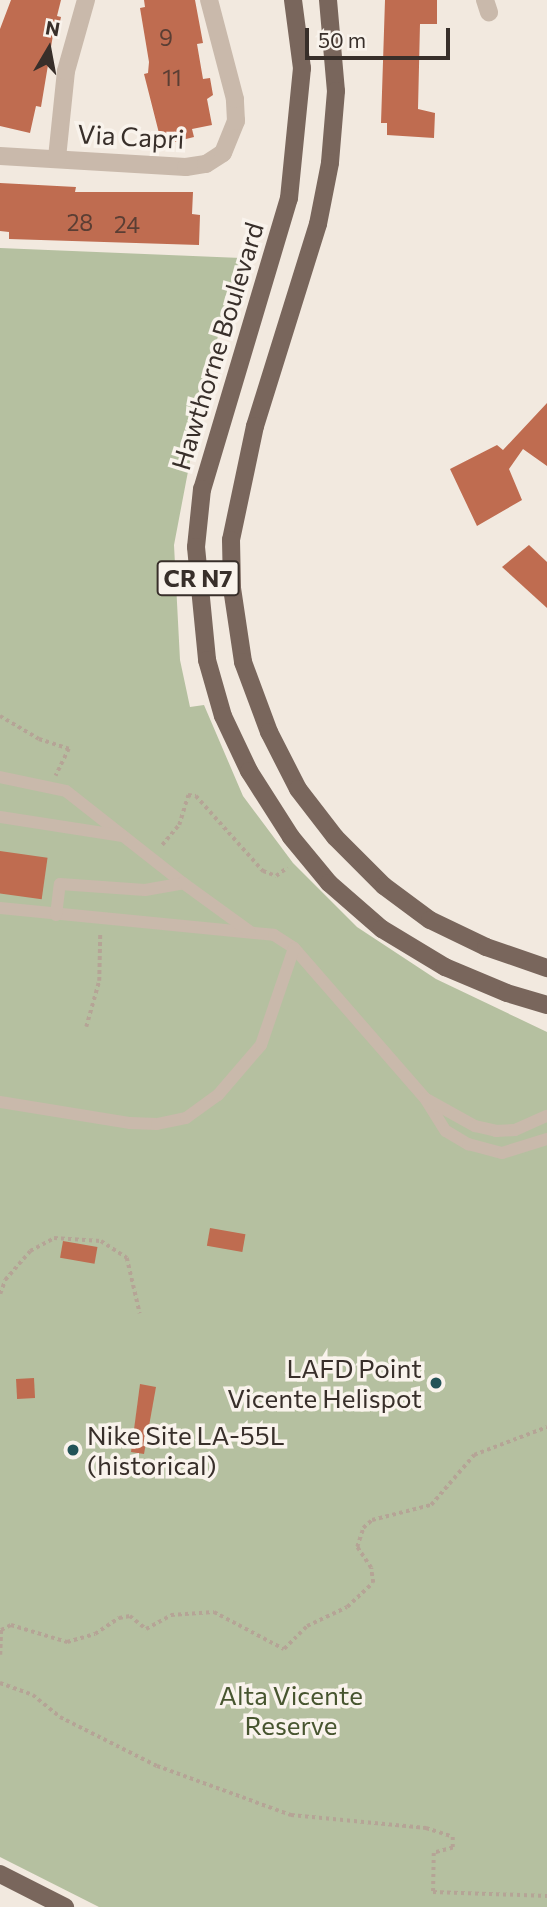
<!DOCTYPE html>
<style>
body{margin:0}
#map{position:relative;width:547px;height:1907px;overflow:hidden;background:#f2e9df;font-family:Commissioner,sans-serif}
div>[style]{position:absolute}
.green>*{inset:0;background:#b5c0a0}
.building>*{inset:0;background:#bf6c50;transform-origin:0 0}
.path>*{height:3.5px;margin-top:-1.75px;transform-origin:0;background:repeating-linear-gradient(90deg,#b5a496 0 3.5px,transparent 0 7px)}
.service>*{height:12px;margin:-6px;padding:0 6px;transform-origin:6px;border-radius:6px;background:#c9b9ab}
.minor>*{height:18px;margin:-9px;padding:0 9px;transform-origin:9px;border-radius:9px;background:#c9b9ab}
.primary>*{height:18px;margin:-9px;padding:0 9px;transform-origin:9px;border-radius:9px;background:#79665c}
.dots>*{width:19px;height:19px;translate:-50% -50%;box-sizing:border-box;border:4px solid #f9f3ec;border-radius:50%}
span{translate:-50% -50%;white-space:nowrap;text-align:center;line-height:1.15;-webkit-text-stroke:7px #f9f3ec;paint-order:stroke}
.number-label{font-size:23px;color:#5a3e34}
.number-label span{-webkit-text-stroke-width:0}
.shield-label span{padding:2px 5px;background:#f9f3ec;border:2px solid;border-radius:5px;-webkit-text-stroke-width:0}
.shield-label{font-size:24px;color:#382f2a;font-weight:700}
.street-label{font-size:26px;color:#382f2a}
.poi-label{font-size:26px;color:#382f2a}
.right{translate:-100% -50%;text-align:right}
.left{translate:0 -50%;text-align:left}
.park-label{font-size:26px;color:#47552f}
.north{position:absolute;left:14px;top:14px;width:70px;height:70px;-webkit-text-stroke:5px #f9f3ec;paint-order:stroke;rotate:10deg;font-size:19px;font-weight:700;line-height:28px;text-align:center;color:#382f2a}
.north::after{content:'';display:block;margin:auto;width:24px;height:32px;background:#382f2a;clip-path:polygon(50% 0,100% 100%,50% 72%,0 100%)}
.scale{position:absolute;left:305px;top:28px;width:145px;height:32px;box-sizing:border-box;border:4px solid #382f2a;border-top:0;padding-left:9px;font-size:21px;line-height:24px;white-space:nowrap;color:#382f2a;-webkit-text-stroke:5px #f9f3ec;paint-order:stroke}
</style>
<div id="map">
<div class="green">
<i style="clip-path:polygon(0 248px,241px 258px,206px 377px,174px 545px,180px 660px,190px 707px,204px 705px,243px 796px,293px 863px,357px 927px,436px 979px,547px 1032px,547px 1907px,99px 1907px,0 1857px)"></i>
</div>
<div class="building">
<i style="clip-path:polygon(11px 0,61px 0,57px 16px,61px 17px,57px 36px,53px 35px,41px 107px,36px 106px,30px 133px,0 126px,0 29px)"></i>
<i style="clip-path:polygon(144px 0,195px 0,203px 43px,197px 44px,203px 79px,210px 78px,213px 95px,207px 99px,212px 125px,192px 129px,194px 137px,162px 145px,144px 74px,148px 73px,149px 62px,140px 8px,145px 7px)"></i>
<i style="clip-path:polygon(385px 0,437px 0,437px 24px,420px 24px,418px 109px,435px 113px,434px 138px,387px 135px,387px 123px,381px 123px)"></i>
<i style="clip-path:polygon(0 183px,76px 187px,75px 192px,193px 192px,192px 214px,200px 215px,199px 245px,9px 239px,9px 232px,0 231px)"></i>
<i style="clip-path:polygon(547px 403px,547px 466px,523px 449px,509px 469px,522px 500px,477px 526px,450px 469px,497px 445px,503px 450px)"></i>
<i style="clip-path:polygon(529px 545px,547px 562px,547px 608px,502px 567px)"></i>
<i style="left:0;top:851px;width:48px;height:42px;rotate:8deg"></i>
<i style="left:210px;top:1228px;width:36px;height:18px;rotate:10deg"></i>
<i style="left:63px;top:1241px;width:35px;height:17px;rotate:10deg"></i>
<i style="left:34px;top:1378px;width:20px;height:18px;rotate:87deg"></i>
<i style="clip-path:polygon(140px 1384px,156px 1387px,144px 1454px,131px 1452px)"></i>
</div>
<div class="path">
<i style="left:0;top:716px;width:45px;rotate:30.5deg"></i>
<i style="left:39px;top:739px;width:32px;rotate:18deg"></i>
<i style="left:69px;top:749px;width:30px;rotate:116deg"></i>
<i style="left:162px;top:845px;width:26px;rotate:-50deg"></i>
<i style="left:179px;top:825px;width:31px;rotate:-73deg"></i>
<i style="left:188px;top:795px;width:8px;rotate:7deg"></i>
<i style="left:196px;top:796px;width:101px;rotate:48.2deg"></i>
<i style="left:263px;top:871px;width:14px;rotate:21deg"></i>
<i style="left:276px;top:876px;width:14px;rotate:-36deg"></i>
<i style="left:86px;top:1027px;width:48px;rotate:-74.2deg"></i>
<i style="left:99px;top:981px;width:48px;rotate:-88.8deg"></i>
<i style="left:0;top:1294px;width:15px;rotate:-70deg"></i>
<i style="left:5px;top:1280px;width:38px;rotate:-49deg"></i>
<i style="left:30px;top:1251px;width:27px;rotate:-28deg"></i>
<i style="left:54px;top:1238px;width:47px;rotate:3.7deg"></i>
<i style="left:101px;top:1241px;width:31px;rotate:33deg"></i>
<i style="left:127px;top:1258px;width:57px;rotate:76.9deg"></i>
<i style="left:0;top:1655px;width:25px;rotate:-88deg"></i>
<i style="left:1px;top:1630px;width:11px;rotate:-27deg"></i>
<i style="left:11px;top:1625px;width:59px;rotate:16.9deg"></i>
<i style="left:67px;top:1642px;width:29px;rotate:-16deg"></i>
<i style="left:95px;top:1634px;width:29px;rotate:-34deg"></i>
<i style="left:119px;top:1618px;width:11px;rotate:-10deg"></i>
<i style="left:130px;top:1616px;width:21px;rotate:39deg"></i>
<i style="left:146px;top:1629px;width:29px;rotate:-29deg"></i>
<i style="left:171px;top:1615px;width:43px;rotate:-4deg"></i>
<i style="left:214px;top:1612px;width:79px;rotate:27.9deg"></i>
<i style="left:284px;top:1649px;width:33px;rotate:-45deg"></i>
<i style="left:307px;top:1626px;width:44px;rotate:-25.4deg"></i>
<i style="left:347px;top:1607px;width:35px;rotate:-43deg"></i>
<i style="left:373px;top:1583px;width:15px;rotate:-98deg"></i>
<i style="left:371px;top:1568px;width:25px;rotate:-124deg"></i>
<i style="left:357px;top:1547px;width:20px;rotate:-72deg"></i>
<i style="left:363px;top:1528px;width:12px;rotate:-42deg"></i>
<i style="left:372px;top:1520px;width:61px;rotate:-14.3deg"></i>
<i style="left:431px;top:1505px;width:66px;rotate:-49.3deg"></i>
<i style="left:474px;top:1455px;width:78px;rotate:-21deg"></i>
<i style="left:0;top:1683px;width:35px;rotate:20deg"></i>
<i style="left:33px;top:1695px;width:35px;rotate:39deg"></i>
<i style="left:60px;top:1717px;width:109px;rotate:26.8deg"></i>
<i style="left:157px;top:1766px;width:143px;rotate:20.1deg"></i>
<i style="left:291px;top:1815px;width:136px;rotate:5.5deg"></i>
<i style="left:426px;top:1828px;width:28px;rotate:18deg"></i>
<i style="left:453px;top:1837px;width:11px;rotate:90deg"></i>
<i style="left:453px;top:1848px;width:20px;rotate:165deg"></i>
<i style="left:434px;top:1853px;width:39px;rotate:91deg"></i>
<i style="left:433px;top:1892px;width:114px;rotate:2deg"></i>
</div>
<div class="service">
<i style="left:0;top:777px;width:67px;rotate:12deg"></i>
<i style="left:66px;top:791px;width:149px;rotate:38.2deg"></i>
<i style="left:0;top:817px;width:124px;rotate:8.8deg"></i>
<i style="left:0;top:908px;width:275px;rotate:5.6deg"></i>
<i style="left:274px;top:935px;width:24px;rotate:33deg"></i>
<i style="left:294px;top:948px;width:199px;rotate:48.9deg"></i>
<i style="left:425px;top:1098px;width:39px;rotate:58deg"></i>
<i style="left:446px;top:1131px;width:26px;rotate:31deg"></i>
<i style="left:468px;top:1144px;width:35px;rotate:15deg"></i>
<i style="left:502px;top:1153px;width:47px;rotate:-17.3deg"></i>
<i style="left:56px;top:915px;width:31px;rotate:-83deg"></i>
<i style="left:60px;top:884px;width:85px;rotate:4deg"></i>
<i style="left:145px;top:890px;width:39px;rotate:-10deg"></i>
<i style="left:183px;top:883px;width:82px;rotate:36deg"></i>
<i style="left:428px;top:1100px;width:54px;rotate:29deg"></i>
<i style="left:475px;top:1126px;width:22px;rotate:13deg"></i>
<i style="left:496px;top:1131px;width:19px;rotate:-3deg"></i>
<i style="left:515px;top:1130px;width:35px;rotate:-24deg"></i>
<i style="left:0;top:1102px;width:132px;rotate:9.2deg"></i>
<i style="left:130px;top:1123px;width:27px;rotate:2deg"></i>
<i style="left:157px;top:1124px;width:30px;rotate:-12deg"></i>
<i style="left:186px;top:1118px;width:39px;rotate:-36deg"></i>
<i style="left:218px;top:1095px;width:66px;rotate:-49.3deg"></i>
<i style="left:261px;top:1045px;width:102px;rotate:-71.2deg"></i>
</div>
<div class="minor">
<i style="left:485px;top:0;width:13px;rotate:72deg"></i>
<i style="left:0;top:156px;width:186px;rotate:3.4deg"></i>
<i style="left:186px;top:167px;width:20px;rotate:-9deg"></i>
<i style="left:206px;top:164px;width:20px;rotate:-33deg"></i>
<i style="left:223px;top:153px;width:35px;rotate:-68deg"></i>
<i style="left:236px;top:121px;width:22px;rotate:-93deg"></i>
<i style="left:235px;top:99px;width:102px;rotate:-104.7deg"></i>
<i style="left:57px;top:158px;width:87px;rotate:-84.1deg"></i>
<i style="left:66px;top:71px;width:74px;rotate:-74.3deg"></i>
</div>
<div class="primary">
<i style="left:293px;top:0;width:69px;rotate:82.5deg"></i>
<i style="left:302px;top:68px;width:131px;rotate:95.7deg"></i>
<i style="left:289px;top:198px;width:304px;rotate:106.6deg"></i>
<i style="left:202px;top:489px;width:58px;rotate:95.9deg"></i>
<i style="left:196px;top:547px;width:114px;rotate:84.4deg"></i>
<i style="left:207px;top:660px;width:58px;rotate:74.1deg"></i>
<i style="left:223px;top:716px;width:61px;rotate:64.7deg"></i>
<i style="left:249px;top:771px;width:78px;rotate:57.5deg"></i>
<i style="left:291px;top:837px;width:60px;rotate:50.4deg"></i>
<i style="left:329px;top:883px;width:70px;rotate:41deg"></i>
<i style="left:382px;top:929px;width:74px;rotate:31.1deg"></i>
<i style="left:445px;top:967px;width:67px;rotate:22.8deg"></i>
<i style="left:507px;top:993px;width:42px;rotate:16.7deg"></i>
<i style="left:328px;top:0;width:91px;rotate:85deg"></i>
<i style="left:336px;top:91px;width:72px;rotate:94.8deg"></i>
<i style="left:330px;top:163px;width:62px;rotate:101.1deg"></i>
<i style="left:318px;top:224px;width:212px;rotate:107.3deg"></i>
<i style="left:255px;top:426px;width:116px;rotate:101.9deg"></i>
<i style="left:231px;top:540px;width:48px;rotate:88.8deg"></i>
<i style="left:232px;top:588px;width:75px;rotate:81.5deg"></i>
<i style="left:243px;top:662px;width:75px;rotate:69.6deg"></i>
<i style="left:269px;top:732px;width:64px;rotate:63deg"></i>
<i style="left:298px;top:789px;width:61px;rotate:52.4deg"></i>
<i style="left:335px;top:837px;width:69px;rotate:45deg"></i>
<i style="left:384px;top:886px;width:57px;rotate:36.5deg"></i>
<i style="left:430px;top:920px;width:62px;rotate:25.7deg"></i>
<i style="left:486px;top:947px;width:65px;rotate:19deg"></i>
<i style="left:0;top:1874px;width:73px;rotate:26.9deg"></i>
</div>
<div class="dots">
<i style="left:436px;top:1383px;background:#225357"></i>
<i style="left:73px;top:1450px;background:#225357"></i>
</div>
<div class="number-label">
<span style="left:166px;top:37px">9</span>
<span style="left:172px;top:77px">11</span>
<span style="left:80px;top:222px">28</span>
<span style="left:127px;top:224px">24</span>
</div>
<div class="shield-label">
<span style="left:198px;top:578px">CR N7</span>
</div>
<div class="street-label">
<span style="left:131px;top:136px;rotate:3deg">Via Capri</span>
<span style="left:217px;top:346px;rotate:-73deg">Hawthorne Boulevard</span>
</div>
<div class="poi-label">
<span class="right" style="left:422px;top:1383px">LAFD Point<br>Vicente Helispot</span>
<span class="left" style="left:87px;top:1450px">Nike Site LA-55L<br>(historical)</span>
</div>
<div class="park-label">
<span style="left:291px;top:1710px">Alta Vicente<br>Reserve</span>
</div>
<div class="north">N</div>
<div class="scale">50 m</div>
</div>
